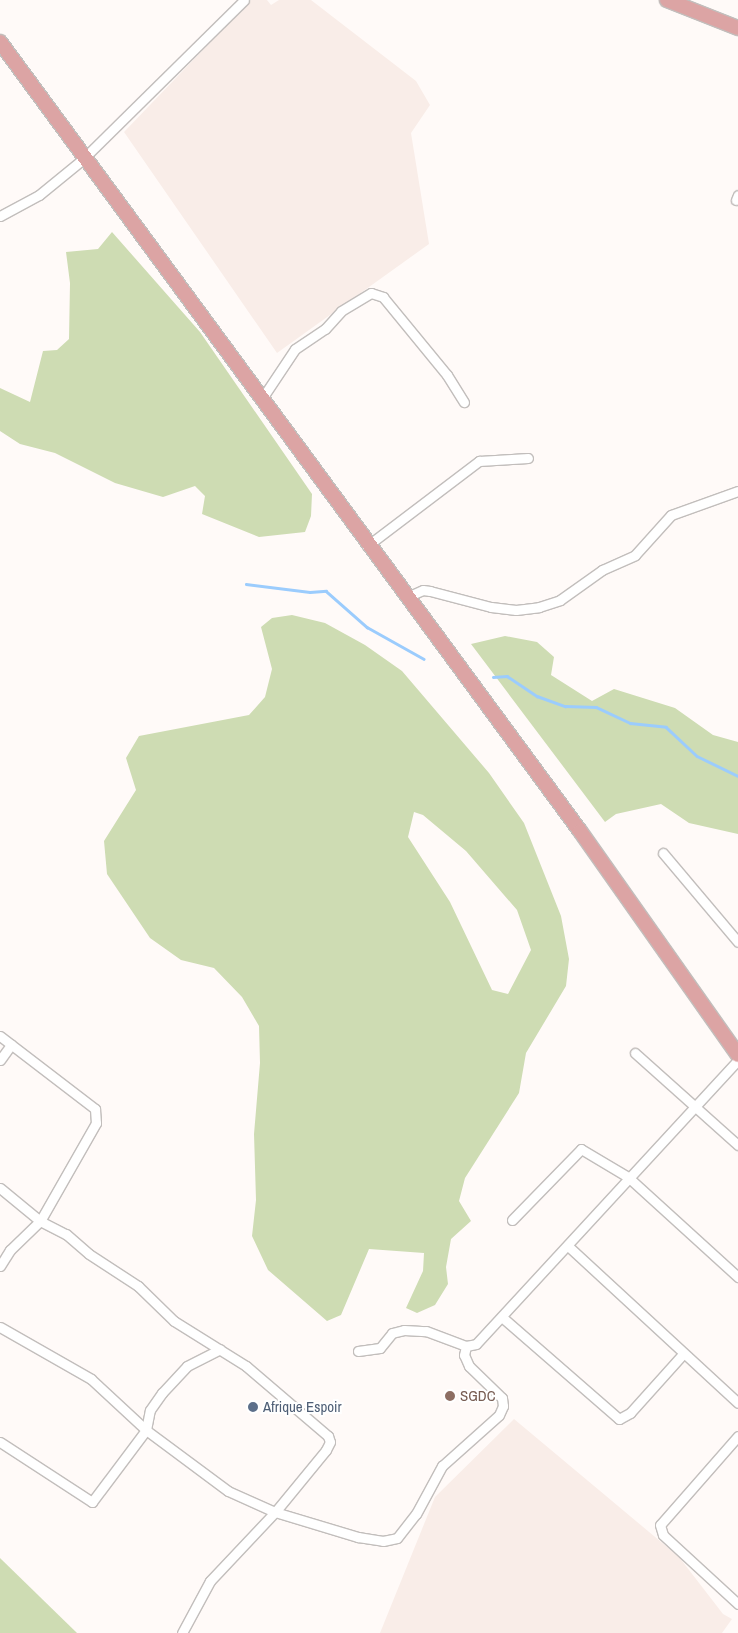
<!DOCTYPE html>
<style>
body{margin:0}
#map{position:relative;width:738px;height:1633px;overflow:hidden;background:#fffaf8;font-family:"Archivo Narrow",sans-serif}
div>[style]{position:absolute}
.built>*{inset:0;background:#f9ede8}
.green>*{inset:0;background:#cedcb3}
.stream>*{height:2.5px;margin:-1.25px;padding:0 1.25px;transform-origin:1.25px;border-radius:1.25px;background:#9bccfd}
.roads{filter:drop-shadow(1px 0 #c2bebc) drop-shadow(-1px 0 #c2bebc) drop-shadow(0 1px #c2bebc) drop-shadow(0 -1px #c2bebc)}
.street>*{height:9px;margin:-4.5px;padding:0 4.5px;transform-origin:4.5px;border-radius:4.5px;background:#fff}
.primary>*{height:14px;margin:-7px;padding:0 7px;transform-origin:7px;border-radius:7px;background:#dca4a4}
.dots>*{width:14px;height:14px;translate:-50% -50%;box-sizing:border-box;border:2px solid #fff;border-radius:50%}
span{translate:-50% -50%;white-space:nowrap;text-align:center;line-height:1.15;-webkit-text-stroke:4px #fff;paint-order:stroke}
.education-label{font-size:15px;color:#785e54}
.left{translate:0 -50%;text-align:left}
.service-label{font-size:15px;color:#4e5e75}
</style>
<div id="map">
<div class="built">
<i style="clip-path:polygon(251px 0,267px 0,271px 5px,279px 0,311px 0,416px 81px,430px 105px,411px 133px,429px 244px,277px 353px,124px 132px)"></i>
<i style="clip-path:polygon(514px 1419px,679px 1557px,723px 1614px,732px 1619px,722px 1633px,380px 1633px,435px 1497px)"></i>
</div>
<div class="green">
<i style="clip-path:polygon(112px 232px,200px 332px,312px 494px,311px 516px,305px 532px,259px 537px,202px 514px,205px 496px,195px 486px,163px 497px,115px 483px,55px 453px,20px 444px,0 431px,0 388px,30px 402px,43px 351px,57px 350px,69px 339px,70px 283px,66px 252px,98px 249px)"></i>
<i style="clip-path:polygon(evenodd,292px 615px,325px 623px,365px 645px,402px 671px,489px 773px,524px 823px,561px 916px,569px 959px,566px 986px,526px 1053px,519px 1093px,465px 1178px,459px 1201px,471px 1221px,451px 1239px,446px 1267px,448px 1284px,435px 1305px,417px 1313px,406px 1308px,423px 1271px,424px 1253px,369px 1249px,341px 1315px,327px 1321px,268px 1270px,252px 1236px,256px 1200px,254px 1134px,260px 1063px,259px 1026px,242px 997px,214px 968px,181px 960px,150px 938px,107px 874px,104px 841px,136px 790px,126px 758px,139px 736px,249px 715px,265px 697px,272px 669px,261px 627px,272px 618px,292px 615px,414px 812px,423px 815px,466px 851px,517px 910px,531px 950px,508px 994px,492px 990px,450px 902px,408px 837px,414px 812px)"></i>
<i style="clip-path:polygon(505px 636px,537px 642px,554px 657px,551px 675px,592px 701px,614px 689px,675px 708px,713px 735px,738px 742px,738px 834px,689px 823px,661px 804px,616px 814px,605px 822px,471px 644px)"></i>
<i style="clip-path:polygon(0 1558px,77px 1633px,0 1633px)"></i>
</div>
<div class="stream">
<i style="left:246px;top:584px;width:64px;rotate:7.1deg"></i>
<i style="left:310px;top:592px;width:16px;rotate:-4deg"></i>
<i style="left:326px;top:591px;width:55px;rotate:41.3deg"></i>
<i style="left:367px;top:627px;width:65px;rotate:29.3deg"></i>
<i style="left:493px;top:677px;width:14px;rotate:-4deg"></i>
<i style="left:507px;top:676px;width:36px;rotate:34deg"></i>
<i style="left:537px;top:696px;width:30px;rotate:20deg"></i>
<i style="left:565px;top:706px;width:31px;rotate:2deg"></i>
<i style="left:596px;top:707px;width:38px;rotate:25deg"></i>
<i style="left:630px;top:723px;width:36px;rotate:6deg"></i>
<i style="left:666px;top:727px;width:42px;rotate:43.1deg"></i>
<i style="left:697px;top:756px;width:46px;rotate:26deg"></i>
</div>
<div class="roads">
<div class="street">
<i style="left:736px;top:200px;width:5px;rotate:-68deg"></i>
<i style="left:0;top:216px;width:44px;rotate:-28.3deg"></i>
<i style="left:39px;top:195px;width:57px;rotate:-39.3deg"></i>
<i style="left:83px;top:159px;width:226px;rotate:-44.6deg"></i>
<i style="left:261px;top:400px;width:61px;rotate:-56.3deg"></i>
<i style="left:295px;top:349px;width:36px;rotate:-34deg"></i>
<i style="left:325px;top:329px;width:24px;rotate:-48deg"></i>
<i style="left:341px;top:311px;width:35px;rotate:-31deg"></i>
<i style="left:371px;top:293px;width:13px;rotate:18deg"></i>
<i style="left:383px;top:297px;width:101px;rotate:50.6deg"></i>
<i style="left:447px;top:375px;width:32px;rotate:58deg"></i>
<i style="left:367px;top:546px;width:141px;rotate:-37.2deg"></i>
<i style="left:479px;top:461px;width:49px;rotate:-3.5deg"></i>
<i style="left:407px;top:597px;width:17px;rotate:-24deg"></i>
<i style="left:423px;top:590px;width:7px;rotate:8deg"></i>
<i style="left:430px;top:591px;width:63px;rotate:14.7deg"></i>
<i style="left:491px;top:607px;width:25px;rotate:7deg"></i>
<i style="left:516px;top:610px;width:23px;rotate:-7deg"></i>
<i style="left:539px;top:607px;width:22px;rotate:-18deg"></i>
<i style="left:560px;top:600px;width:52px;rotate:-35.5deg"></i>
<i style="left:602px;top:570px;width:36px;rotate:-24deg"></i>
<i style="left:635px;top:555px;width:54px;rotate:-48deg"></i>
<i style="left:671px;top:515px;width:71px;rotate:-19.7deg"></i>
<i style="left:663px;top:853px;width:116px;rotate:49.9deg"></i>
<i style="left:0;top:1036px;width:120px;rotate:37.5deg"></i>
<i style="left:95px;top:1109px;width:14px;rotate:86deg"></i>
<i style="left:96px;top:1123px;width:113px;rotate:119.7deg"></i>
<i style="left:40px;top:1221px;width:42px;rotate:136deg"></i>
<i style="left:10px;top:1250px;width:19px;rotate:122deg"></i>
<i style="left:635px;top:1053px;width:138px;rotate:41.8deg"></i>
<i style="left:0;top:1060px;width:19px;rotate:-54deg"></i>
<i style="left:0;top:1188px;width:52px;rotate:39.5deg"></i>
<i style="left:40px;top:1221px;width:29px;rotate:27deg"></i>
<i style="left:66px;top:1234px;width:30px;rotate:41deg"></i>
<i style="left:89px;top:1254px;width:59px;rotate:33.1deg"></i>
<i style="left:138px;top:1286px;width:50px;rotate:44.2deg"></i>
<i style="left:174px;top:1321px;width:85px;rotate:32deg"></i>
<i style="left:246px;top:1366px;width:108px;rotate:40.5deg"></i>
<i style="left:328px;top:1436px;width:6px;rotate:72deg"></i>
<i style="left:330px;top:1442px;width:9px;rotate:117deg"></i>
<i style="left:326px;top:1450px;width:80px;rotate:129.4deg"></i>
<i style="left:275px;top:1512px;width:87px;rotate:16.8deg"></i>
<i style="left:358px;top:1537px;width:25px;rotate:9deg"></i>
<i style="left:383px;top:1541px;width:14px;rotate:-12deg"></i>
<i style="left:397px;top:1538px;width:31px;rotate:-52deg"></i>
<i style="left:416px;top:1514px;width:55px;rotate:-61.6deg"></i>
<i style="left:442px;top:1466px;width:76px;rotate:-41.8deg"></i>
<i style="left:499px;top:1415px;width:10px;rotate:-66deg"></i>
<i style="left:503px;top:1406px;width:8px;rotate:-97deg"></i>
<i style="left:502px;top:1398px;width:46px;rotate:-135.9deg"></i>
<i style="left:469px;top:1366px;width:12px;rotate:-114deg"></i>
<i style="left:464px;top:1355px;width:9px;rotate:-77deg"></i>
<i style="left:512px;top:1220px;width:99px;rotate:-45.8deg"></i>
<i style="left:581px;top:1149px;width:55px;rotate:30.8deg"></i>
<i style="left:628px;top:1177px;width:149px;rotate:42.3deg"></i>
<i style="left:568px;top:1246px;width:231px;rotate:42.7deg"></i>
<i style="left:503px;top:1318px;width:154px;rotate:41deg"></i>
<i style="left:619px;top:1419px;width:13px;rotate:-29deg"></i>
<i style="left:630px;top:1413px;width:79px;rotate:-48.1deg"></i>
<i style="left:0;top:1327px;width:105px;rotate:29.7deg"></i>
<i style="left:91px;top:1379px;width:75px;rotate:42.8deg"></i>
<i style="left:146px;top:1430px;width:102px;rotate:36.6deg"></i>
<i style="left:228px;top:1491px;width:51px;rotate:24.1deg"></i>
<i style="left:275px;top:1512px;width:95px;rotate:133.3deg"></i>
<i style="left:210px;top:1581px;width:59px;rotate:118.3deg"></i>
<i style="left:358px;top:1351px;width:22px;rotate:-8deg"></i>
<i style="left:380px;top:1348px;width:19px;rotate:-51deg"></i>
<i style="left:392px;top:1333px;width:12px;rotate:-14deg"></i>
<i style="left:404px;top:1330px;width:22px;rotate:3deg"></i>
<i style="left:426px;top:1331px;width:43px;rotate:20.6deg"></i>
<i style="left:466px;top:1346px;width:10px;rotate:-11deg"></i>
<i style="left:476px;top:1344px;width:386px;rotate:-47.3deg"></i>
<i style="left:738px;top:1436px;width:118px;rotate:131.2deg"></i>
<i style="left:660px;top:1525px;width:10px;rotate:73deg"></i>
<i style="left:663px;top:1535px;width:102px;rotate:42.6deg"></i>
<i style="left:0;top:1442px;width:110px;rotate:33.1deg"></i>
<i style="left:92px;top:1502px;width:90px;rotate:-53.1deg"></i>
<i style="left:146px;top:1430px;width:20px;rotate:-79deg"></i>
<i style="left:150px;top:1410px;width:21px;rotate:-55deg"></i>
<i style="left:162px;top:1393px;width:37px;rotate:-47deg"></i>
<i style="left:187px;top:1366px;width:37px;rotate:-27deg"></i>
</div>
<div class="primary">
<i style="left:667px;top:0;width:76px;rotate:21.5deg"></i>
<i style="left:0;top:42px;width:979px;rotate:53.68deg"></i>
<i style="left:580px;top:831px;width:274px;rotate:54.8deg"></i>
</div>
</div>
<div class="dots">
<i style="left:450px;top:1396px;background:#8d6e63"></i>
<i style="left:253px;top:1407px;background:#5c6f8a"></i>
</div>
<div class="education-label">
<span class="left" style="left:460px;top:1396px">SGDC</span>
</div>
<div class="service-label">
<span class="left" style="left:263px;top:1407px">Afrique Espoir</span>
</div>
</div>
